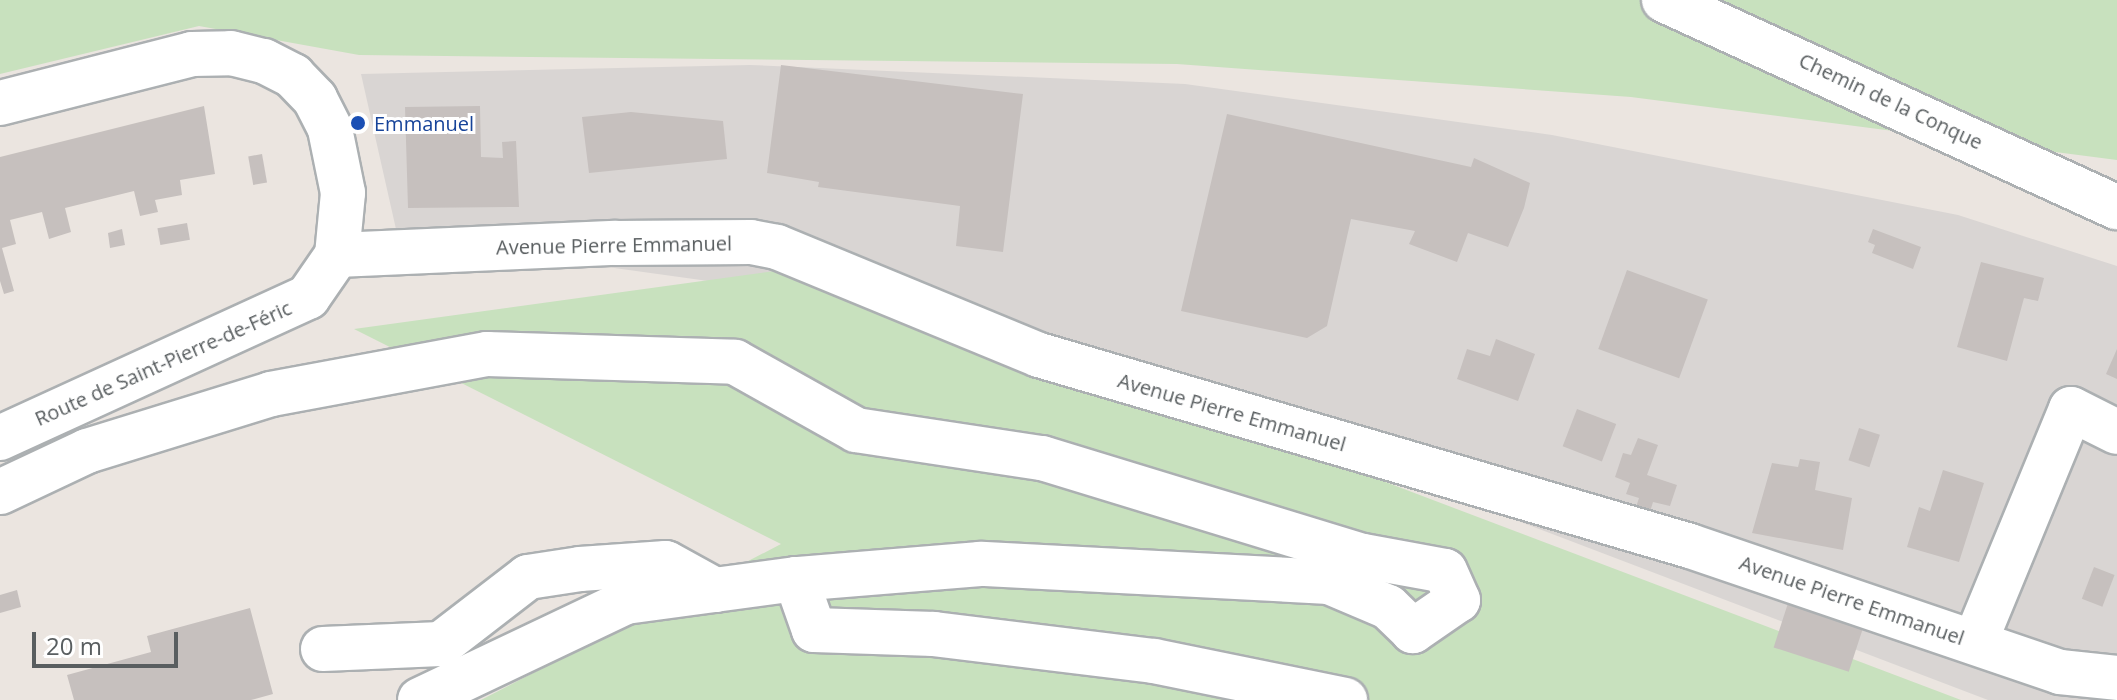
<!DOCTYPE html>
<meta charset="utf-8">
<style>
body{margin:0}
#map{position:relative;width:2117px;height:700px;overflow:hidden;background:#ebe5e0;font-family:"Open Sans",sans-serif}
div>[style]{position:absolute}
.industrial>*{inset:0;background:#d9d5d3}
.green>*{inset:0;background:#c8e1be}
.building>*{inset:0;background:#c6c0be;transform-origin:0 0}
.roads{filter:drop-shadow(2px 0 #acb0b2) drop-shadow(-2px 0 #acb0b2) drop-shadow(0 2px #acb0b2) drop-shadow(0 -2px #acb0b2)}
.minor>*{height:44px;margin:-22px;padding:0 22px;transform-origin:22px;border-radius:22px;background:#fff}
.dots>*{width:22px;height:22px;translate:-50% -50%;box-sizing:border-box;border:4px solid #fff;border-radius:50%}
span{translate:-50% -50%;white-space:nowrap;text-align:center;line-height:1.15;-webkit-text-stroke:6px #fff;paint-order:stroke}
.street-label{font-size:20px;color:#595e60}
.transit-label{font-size:20px;color:#164399}
.left{translate:0 -50%;text-align:left}
.scale{position:absolute;left:32px;top:632px;width:146px;height:36px;box-sizing:border-box;border:4px solid #595e60;border-top:0;padding-left:10px;font-size:24px;line-height:28px;white-space:nowrap;color:#595e60;-webkit-text-stroke:6px #fff;paint-order:stroke}
</style>
<div id="map">
<div class="industrial">
<i style="clip-path:polygon(750px 65px,1185px 84px,1552px 135px,1958px 215px,2117px 266px,2117px 700px,1988px 700px,990px 320px,398px 238px,361px 74px)"></i>
</div>
<div class="green">
<i style="clip-path:polygon(0 0,2117px 0,2117px 160px,1631px 97px,1177px 64px,359px 55px,199px 26px,0 74px)"></i>
<i style="clip-path:polygon(782px 270px,1256px 433px,1961px 700px,481px 700px,781px 544px,354px 329px)"></i>
</div>
<div class="building">
<i style="clip-path:polygon(781px 65px,1023px 94px,1003px 252px,956px 246px,960px 206px,818px 187px,819px 182px,767px 173px)"></i>
<i style="clip-path:polygon(204px 106px,215px 174px,180px 180px,182px 195px,155px 200px,158px 212px,140px 216px,134px 191px,65px 208px,71px 232px,49px 239px,42px 212px,10px 220px,16px 244px,2px 248px,14px 291px,4px 294px,0 281px,0 157px)"></i>
<i style="clip-path:polygon(480px 106px,481px 157px,503px 158px,502px 142px,516px 141px,519px 207px,408px 208px,405px 107px)"></i>
<i style="clip-path:polygon(631px 112px,723px 121px,727px 159px,589px 173px,582px 117px)"></i>
<i style="clip-path:polygon(1227px 114px,1471px 167px,1474px 158px,1530px 183px,1524px 208px,1508px 247px,1468px 233px,1457px 262px,1409px 244px,1415px 231px,1351px 219px,1327px 326px,1307px 338px,1181px 311px)"></i>
<i style="left:262px;top:154px;width:29px;height:14px;rotate:80deg"></i>
<i style="left:187px;top:223px;width:17px;height:30px;rotate:80deg"></i>
<i style="clip-path:polygon(122px 229px,125px 245px,110px 248px,108px 233px)"></i>
<i style="clip-path:polygon(1873px 229px,1921px 247px,1913px 269px,1872px 253px,1875px 245px,1868px 242px)"></i>
<i style="clip-path:polygon(1981px 262px,2044px 278px,2038px 301px,2024px 298px,2007px 361px,1957px 347px)"></i>
<i style="left:1627px;top:270px;width:86px;height:84px;rotate:20deg"></i>
<i style="clip-path:polygon(1496px 339px,1535px 354px,1518px 401px,1457px 379px,1467px 349px,1490px 356px)"></i>
<i style="clip-path:polygon(2117px 349px,2117px 379px,2106px 374px)"></i>
<i style="left:1577px;top:409px;width:42px;height:40px;rotate:21deg"></i>
<i style="left:1859px;top:428px;width:22px;height:34px;rotate:18deg"></i>
<i style="clip-path:polygon(1638px 438px,1658px 445px,1647px 475px,1677px 485px,1670px 506px,1653px 502px,1649px 515px,1636px 507px,1639px 498px,1626px 494px,1630px 483px,1615px 477px,1623px 453px,1631px 455px)"></i>
<i style="clip-path:polygon(1800px 459px,1820px 462px,1815px 490px,1852px 498px,1843px 550px,1752px 533px,1772px 463px,1798px 467px)"></i>
<i style="clip-path:polygon(1943px 470px,1984px 483px,1959px 562px,1907px 547px,1919px 507px,1930px 511px)"></i>
<i style="left:2094px;top:567px;width:22px;height:34px;rotate:21deg"></i>
<i style="clip-path:polygon(17px 590px,21px 607px,0 613px,0 595px)"></i>
<i style="left:1790px;top:597px;width:79px;height:53px;rotate:18deg"></i>
<i style="clip-path:polygon(250px 608px,273px 694px,251px 700px,74px 700px,67px 675px,151px 652px,147px 636px)"></i>
</div>
<div class="roads">
<div class="minor">
<i style="left:1664px;top:0;width:498px;rotate:24.6deg"></i>
<i style="left:0;top:103px;width:198px;rotate:-14.3deg"></i>
<i style="left:192px;top:54px;width:39px;rotate:-1deg"></i>
<i style="left:231px;top:53px;width:34px;rotate:14deg"></i>
<i style="left:264px;top:61px;width:33px;rotate:27deg"></i>
<i style="left:293px;top:76px;width:32px;rotate:46deg"></i>
<i style="left:315px;top:99px;width:34px;rotate:63deg"></i>
<i style="left:330px;top:129px;width:65px;rotate:78.5deg"></i>
<i style="left:343px;top:193px;width:62px;rotate:95.5deg"></i>
<i style="left:337px;top:255px;width:51px;rotate:124.6deg"></i>
<i style="left:308px;top:297px;width:339px;rotate:155.4deg"></i>
<i style="left:337px;top:255px;width:279px;rotate:-2.5deg"></i>
<i style="left:616px;top:243px;width:135px;rotate:-0.4deg"></i>
<i style="left:751px;top:242px;width:26px;rotate:11deg"></i>
<i style="left:777px;top:247px;width:283px;rotate:22.4deg"></i>
<i style="left:1039px;top:355px;width:678px;rotate:16.35deg"></i>
<i style="left:1690px;top:546px;width:391px;rotate:18.8deg"></i>
<i style="left:2060px;top:672px;width:57px;rotate:6deg"></i>
<i style="left:0;top:492px;width:96px;rotate:-25.2deg"></i>
<i style="left:87px;top:451px;width:193px;rotate:-17.2deg"></i>
<i style="left:271px;top:394px;width:220px;rotate:-10.5deg"></i>
<i style="left:487px;top:354px;width:248px;rotate:1.8deg"></i>
<i style="left:735px;top:362px;width:139px;rotate:29.3deg"></i>
<i style="left:856px;top:430px;width:188px;rotate:8.6deg"></i>
<i style="left:1042px;top:458px;width:336px;rotate:17deg"></i>
<i style="left:1363px;top:556px;width:83px;rotate:10.4deg"></i>
<i style="left:1445px;top:571px;width:32px;rotate:66deg"></i>
<i style="left:1458px;top:600px;width:55px;rotate:145.4deg"></i>
<i style="left:1413px;top:631px;width:35px;rotate:-136deg"></i>
<i style="left:1388px;top:607px;width:64px;rotate:-157deg"></i>
<i style="left:1329px;top:582px;width:349px;rotate:-177deg"></i>
<i style="left:980px;top:564px;width:185px;rotate:175.3deg"></i>
<i style="left:796px;top:579px;width:172px;rotate:172.3deg"></i>
<i style="left:626px;top:602px;width:228px;rotate:154.6deg"></i>
<i style="left:796px;top:579px;width:54px;rotate:70.6deg"></i>
<i style="left:814px;top:630px;width:120px;rotate:1.9deg"></i>
<i style="left:934px;top:634px;width:222px;rotate:7deg"></i>
<i style="left:1154px;top:661px;width:195px;rotate:11.5deg"></i>
<i style="left:1975px;top:642px;width:252px;rotate:-67.6deg"></i>
<i style="left:2071px;top:409px;width:51px;rotate:26.6deg"></i>
<i style="left:323px;top:649px;width:118px;rotate:-2.4deg"></i>
<i style="left:441px;top:644px;width:110px;rotate:-37.6deg"></i>
<i style="left:528px;top:577px;width:53px;rotate:-8.7deg"></i>
<i style="left:580px;top:569px;width:86px;rotate:-4deg"></i>
<i style="left:666px;top:563px;width:56px;rotate:28.9deg"></i>
</div>
</div>
<div class="dots">
<i style="left:358px;top:123px;background:#1a4fb4"></i>
</div>
<div class="street-label">
<span style="left:1891px;top:101px;rotate:25deg">Chemin de la Conque</span>
<span style="left:614px;top:245px;rotate:-1deg">Avenue Pierre Emmanuel</span>
<span style="left:163px;top:363px;rotate:-24deg">Route de Saint-Pierre-de-Féric</span>
<span style="left:1232px;top:412px;rotate:16deg">Avenue Pierre Emmanuel</span>
<span style="left:1852px;top:600px;rotate:19deg">Avenue Pierre Emmanuel</span>
</div>
<div class="transit-label">
<span class="left" style="left:374px;top:123px">Emmanuel</span>
</div>
<div class="scale">20 m</div>
</div>
